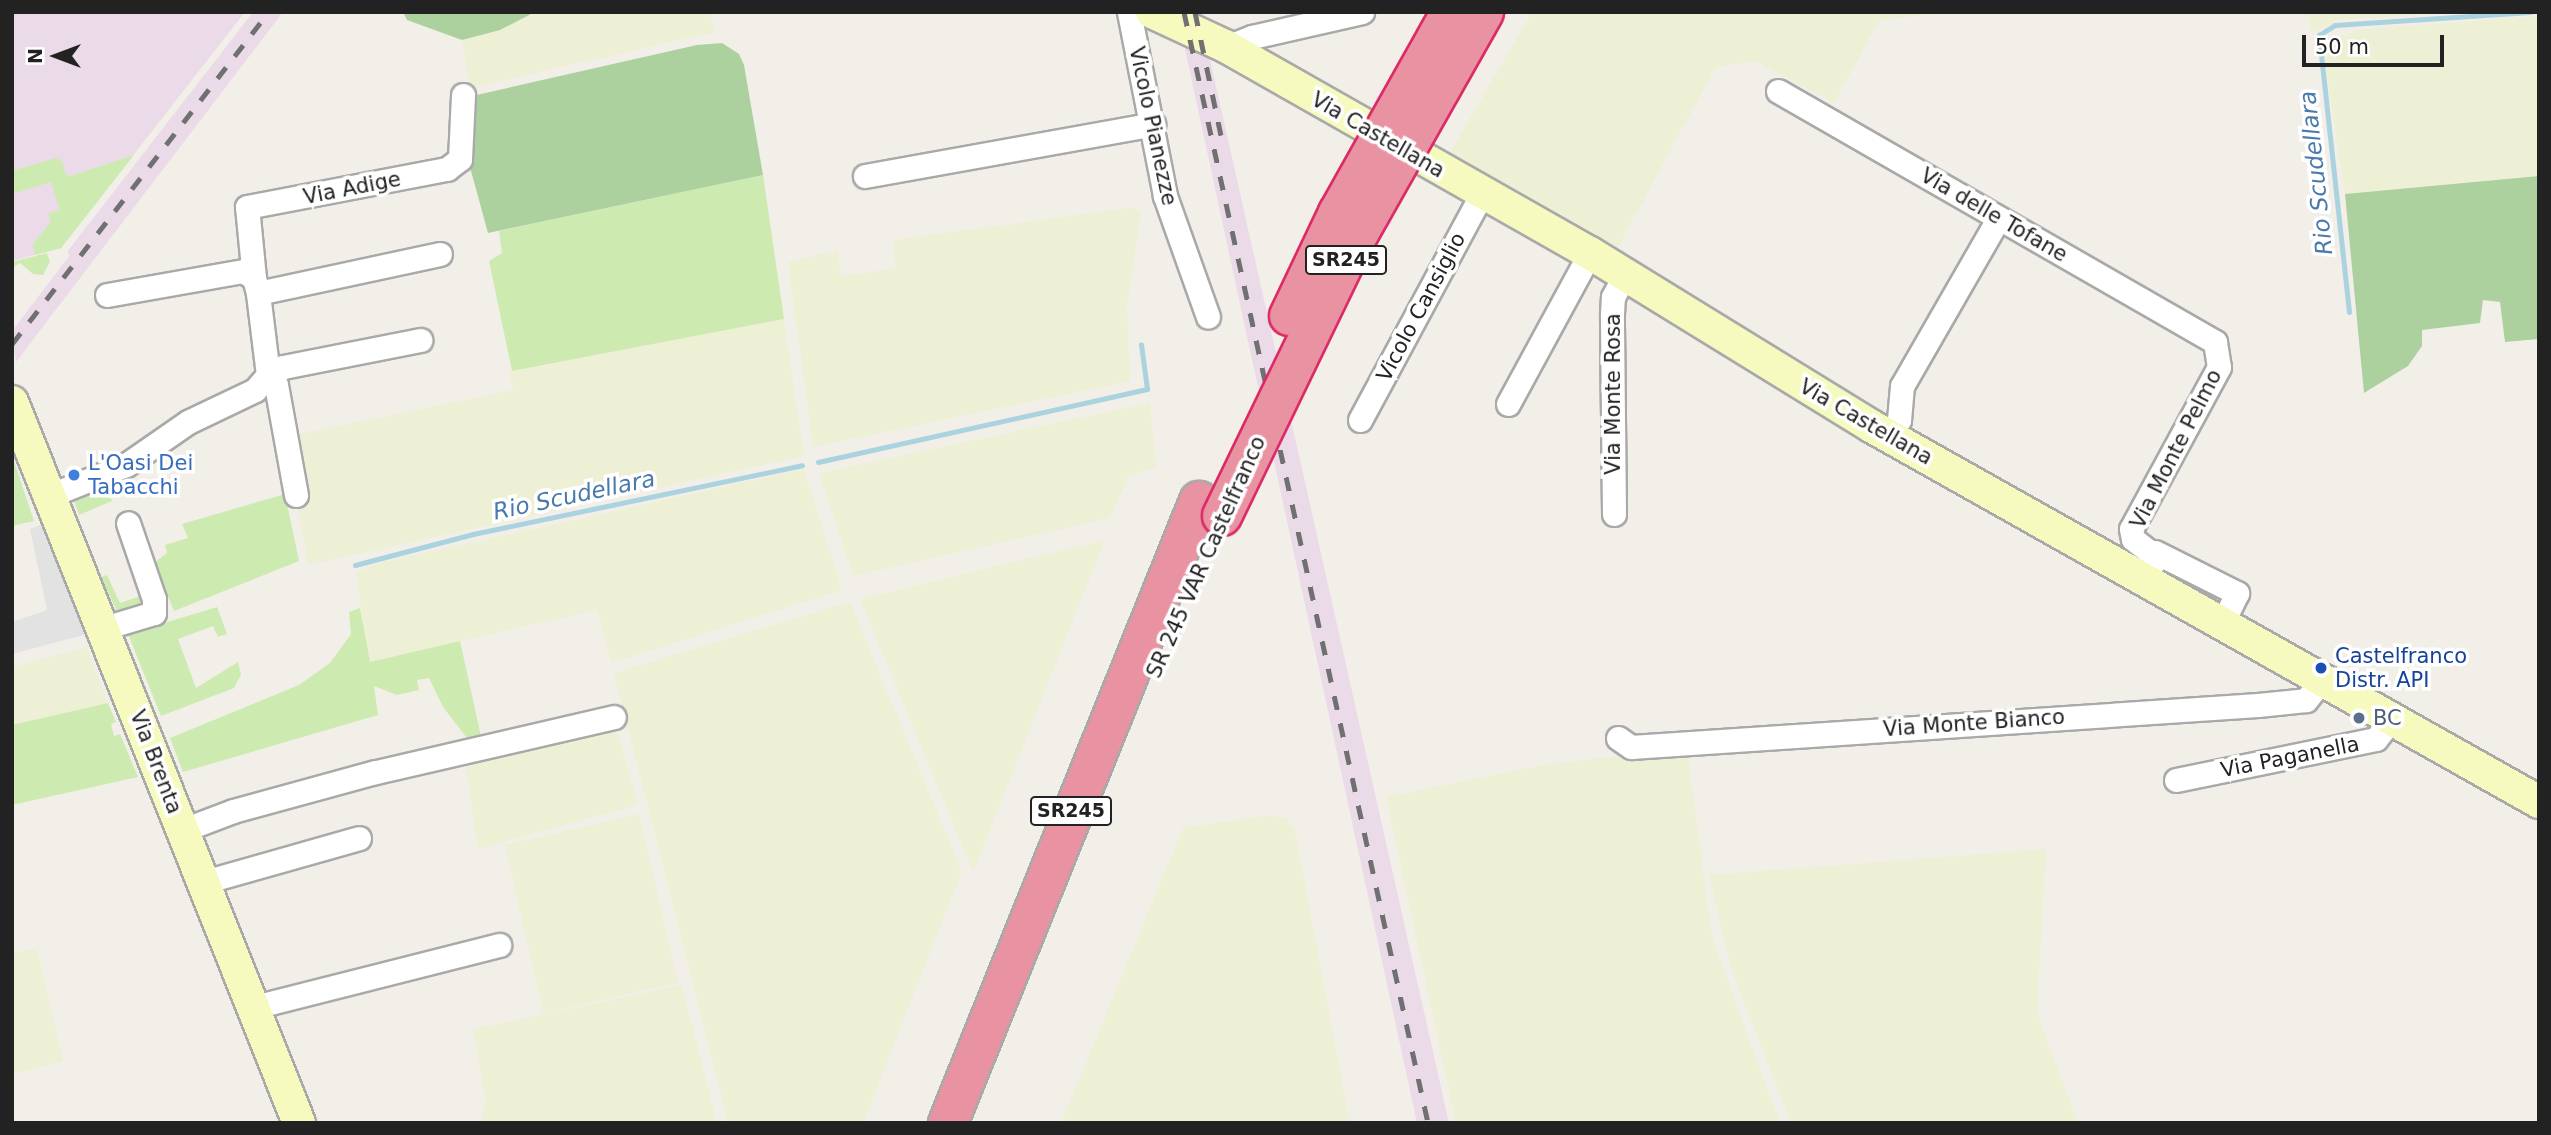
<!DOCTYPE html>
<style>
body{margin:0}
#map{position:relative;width:2551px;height:1135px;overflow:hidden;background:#f2efe9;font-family:"DejaVu Sans",sans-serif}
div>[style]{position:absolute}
.industrial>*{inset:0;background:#ebdbe8}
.farmland>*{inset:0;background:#eef0d5;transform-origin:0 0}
.grass>*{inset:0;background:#cdebb0}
.forest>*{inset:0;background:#add19e}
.parking>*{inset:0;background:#e2e2e2}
.stream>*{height:5px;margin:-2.5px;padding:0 2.5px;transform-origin:2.5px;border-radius:2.5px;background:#aad3df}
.roads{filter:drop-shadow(2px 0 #a9a9a9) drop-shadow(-2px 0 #a9a9a9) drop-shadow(0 2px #a9a9a9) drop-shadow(0 -2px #a9a9a9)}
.street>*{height:23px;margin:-11.5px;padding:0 11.5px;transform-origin:11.5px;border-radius:11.5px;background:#fff}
.secondary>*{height:32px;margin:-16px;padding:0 16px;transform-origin:16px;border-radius:16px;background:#f7fabf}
.highway>*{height:38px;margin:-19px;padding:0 19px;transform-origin:19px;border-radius:19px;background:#e892a2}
.rail>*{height:5px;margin-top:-2.5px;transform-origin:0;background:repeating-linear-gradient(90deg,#707070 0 14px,transparent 0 28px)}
.bridges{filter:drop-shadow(2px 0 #dc2a67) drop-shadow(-2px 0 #dc2a67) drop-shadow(0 2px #dc2a67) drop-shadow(0 -2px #dc2a67)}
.highway-bridge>*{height:38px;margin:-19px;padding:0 19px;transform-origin:19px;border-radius:19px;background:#e892a2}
.dots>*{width:19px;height:19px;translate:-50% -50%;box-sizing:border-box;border:4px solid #fff;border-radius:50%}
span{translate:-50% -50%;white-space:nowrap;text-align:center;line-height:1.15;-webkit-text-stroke:7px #fff;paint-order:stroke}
.shield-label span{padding:2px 5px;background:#fff;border:2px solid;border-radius:5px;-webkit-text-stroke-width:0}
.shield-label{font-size:19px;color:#222;font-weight:700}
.street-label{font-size:21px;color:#222}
.shop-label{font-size:21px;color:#366cbe}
.left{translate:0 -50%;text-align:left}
.transit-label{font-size:21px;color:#164399}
.service-label{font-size:21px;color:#4e5e75}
.water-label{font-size:23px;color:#4a7aab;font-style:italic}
.frame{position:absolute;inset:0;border:14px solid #222;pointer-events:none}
.north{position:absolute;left:21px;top:21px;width:70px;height:70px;-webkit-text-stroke:5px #fff;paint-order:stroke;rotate:270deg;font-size:19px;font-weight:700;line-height:28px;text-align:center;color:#222}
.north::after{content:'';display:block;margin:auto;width:24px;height:32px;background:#222;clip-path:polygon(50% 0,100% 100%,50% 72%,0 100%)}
.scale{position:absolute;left:2302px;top:35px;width:142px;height:32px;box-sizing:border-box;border:4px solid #222;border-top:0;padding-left:9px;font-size:21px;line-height:24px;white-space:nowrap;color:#222;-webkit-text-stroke:5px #fff;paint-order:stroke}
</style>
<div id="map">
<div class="industrial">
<i style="clip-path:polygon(12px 12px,245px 12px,61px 248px,12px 261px)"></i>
<i style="clip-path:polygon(253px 12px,283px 12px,16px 362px,12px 331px,70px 255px,67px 252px)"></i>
<i style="clip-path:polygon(1183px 40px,1209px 55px,1449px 1123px,1417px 1123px)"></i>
</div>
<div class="farmland">
<i style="clip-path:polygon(535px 12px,709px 12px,715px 32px,470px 88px,462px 40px,500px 30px)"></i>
<i style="clip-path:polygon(1532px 12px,1944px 12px,1879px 21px,1834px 103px,1755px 61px,1716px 67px,1618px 247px,1449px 154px)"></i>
<i style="clip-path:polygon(2307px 12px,2461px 12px,2338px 20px,2312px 33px)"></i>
<i style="clip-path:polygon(2539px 16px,2539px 176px,2345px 194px,2326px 71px,2328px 41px,2361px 29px)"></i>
<i style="clip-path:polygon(1135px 207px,1141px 216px,1127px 304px,1130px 381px,813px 447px,788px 262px,838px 250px,841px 276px,896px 268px,893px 240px)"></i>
<i style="clip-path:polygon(784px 319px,804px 456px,308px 565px,285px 437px,513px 390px,509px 372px)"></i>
<i style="clip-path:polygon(1150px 403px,1156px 467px,1128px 477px,1110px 518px,853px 576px,819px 473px)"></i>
<i style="clip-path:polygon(804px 469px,842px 590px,611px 663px,597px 610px,369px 662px,356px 572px,383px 562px)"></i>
<i style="clip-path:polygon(1105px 540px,973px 872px,860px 599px)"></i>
<i style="clip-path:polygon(850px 602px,962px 872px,863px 1123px,728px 1123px,614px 673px)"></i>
<i style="clip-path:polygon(87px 647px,108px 703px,12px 725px,12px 667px)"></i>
<i style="clip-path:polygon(606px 725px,619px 736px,638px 805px,478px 849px,465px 761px,469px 767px,485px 757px)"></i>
<i style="clip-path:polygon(1687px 748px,1712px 937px,1780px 1123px,1456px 1123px,1386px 797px,1542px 765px)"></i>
<i style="left:639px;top:814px;width:173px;height:138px;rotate:77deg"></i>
<i style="clip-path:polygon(1269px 815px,1286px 818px,1295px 830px,1350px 1123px,1061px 1123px,1183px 828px)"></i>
<i style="clip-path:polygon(2046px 849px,2037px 1012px,2078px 1123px,1791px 1123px,1731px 969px,1709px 875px)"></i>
<i style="clip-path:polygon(37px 948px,63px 1061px,12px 1075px,12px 953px)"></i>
<i style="clip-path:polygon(682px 985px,717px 1123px,482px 1123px,485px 1099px,473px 1029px)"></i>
</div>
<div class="grass">
<i style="clip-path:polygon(134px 155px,61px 248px,35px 255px,33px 244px,51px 222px,48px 214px,60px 210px,51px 182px,12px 194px,12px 171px,56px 158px,62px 161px,67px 177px)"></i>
<i style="clip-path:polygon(763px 175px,784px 319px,512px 371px,489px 261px,502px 253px,499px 231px)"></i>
<i style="clip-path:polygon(47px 253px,50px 262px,43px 275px,33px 274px,20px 263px,12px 268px,12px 262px)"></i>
<i style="clip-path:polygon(12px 455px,34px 521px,12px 526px)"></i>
<i style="clip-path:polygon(94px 482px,98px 493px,108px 490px,112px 501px,79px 515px,71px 492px)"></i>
<i style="clip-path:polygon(285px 494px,299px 561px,174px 611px,154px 563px,167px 553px,165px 545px,188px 538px,182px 524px)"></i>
<i style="clip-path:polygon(107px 575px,120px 603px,149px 593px,149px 602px,119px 616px,101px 577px)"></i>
<i style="clip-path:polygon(217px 607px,227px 634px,218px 637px,213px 626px,178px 639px,196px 688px,238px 662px,241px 675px,234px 688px,161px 716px,128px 634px)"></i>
<i style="clip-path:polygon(360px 608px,370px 662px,460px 641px,482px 741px,470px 742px,443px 707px,429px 678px,417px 680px,419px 690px,397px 695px,374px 686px,378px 715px,183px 772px,170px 738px,299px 685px,330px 663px,351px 634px,349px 612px)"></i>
<i style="clip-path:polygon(108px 703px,116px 722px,111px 724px,114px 736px,120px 734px,138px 777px,12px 805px,12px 725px)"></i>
</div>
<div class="forest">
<i style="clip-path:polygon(403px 12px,535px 12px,500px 30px,462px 40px,407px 20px)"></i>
<i style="clip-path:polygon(722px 43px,739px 54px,744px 65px,763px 175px,488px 233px,465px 149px,472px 96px,697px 45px)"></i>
<i style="clip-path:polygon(2539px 176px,2539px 339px,2505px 342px,2500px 302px,2483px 300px,2480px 323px,2422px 330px,2422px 346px,2408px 366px,2364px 393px,2345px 194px)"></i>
</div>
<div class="parking">
<i style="clip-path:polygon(52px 521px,95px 632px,12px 654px,12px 622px,47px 610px,30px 529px)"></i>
</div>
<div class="stream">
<i style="left:2349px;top:312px;width:279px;rotate:-96.2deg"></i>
<i style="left:2319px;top:35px;width:19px;rotate:-32deg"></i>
<i style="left:2335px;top:25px;width:196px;rotate:-3.8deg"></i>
<i style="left:818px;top:462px;width:337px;rotate:-12.5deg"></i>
<i style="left:1147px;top:389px;width:45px;rotate:-97.6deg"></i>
<i style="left:355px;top:565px;width:122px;rotate:-14.7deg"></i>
<i style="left:473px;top:534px;width:336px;rotate:-11.8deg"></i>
<i style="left:93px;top:648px;width:67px;rotate:68deg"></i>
</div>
<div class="roads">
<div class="street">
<i style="left:1129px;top:12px;width:187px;rotate:78.9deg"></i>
<i style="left:1165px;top:196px;width:128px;rotate:70.4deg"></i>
<i style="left:1227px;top:47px;width:27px;rotate:-22deg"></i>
<i style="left:1252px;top:37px;width:113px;rotate:-12.8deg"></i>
<i style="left:1778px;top:91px;width:504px;rotate:29.87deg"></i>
<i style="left:2215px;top:342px;width:25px;rotate:81deg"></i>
<i style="left:2219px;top:367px;width:184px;rotate:118.5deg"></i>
<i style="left:2131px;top:529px;width:10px;rotate:79deg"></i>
<i style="left:2133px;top:539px;width:29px;rotate:38deg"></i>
<i style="left:2156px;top:557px;width:26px;rotate:118deg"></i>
<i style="left:865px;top:176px;width:293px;rotate:-10.2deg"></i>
<i style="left:254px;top:278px;width:71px;rotate:-95.6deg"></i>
<i style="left:247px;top:207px;width:204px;rotate:-10.8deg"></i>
<i style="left:447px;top:169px;width:16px;rotate:-38deg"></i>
<i style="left:460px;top:159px;width:64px;rotate:-87.3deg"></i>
<i style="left:258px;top:293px;width:186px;rotate:-12.1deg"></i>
<i style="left:1508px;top:404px;width:172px;rotate:-61.5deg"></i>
<i style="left:1360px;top:420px;width:255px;rotate:-61.7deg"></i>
<i style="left:1889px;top:436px;width:19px;rotate:-58deg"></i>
<i style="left:1899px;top:420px;width:34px;rotate:-85deg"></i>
<i style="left:1902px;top:386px;width:193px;rotate:-60.1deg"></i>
<i style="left:51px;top:495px;width:81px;rotate:-21.8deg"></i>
<i style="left:126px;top:465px;width:75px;rotate:-34.7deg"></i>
<i style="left:188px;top:422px;width:74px;rotate:-25.5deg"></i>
<i style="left:255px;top:390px;width:20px;rotate:-49deg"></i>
<i style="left:268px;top:375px;width:83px;rotate:-97deg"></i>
<i style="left:258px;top:293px;width:16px;rotate:-105deg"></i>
<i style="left:254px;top:278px;width:13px;rotate:-148deg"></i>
<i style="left:243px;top:271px;width:138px;rotate:170deg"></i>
<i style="left:296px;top:495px;width:112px;rotate:-100.3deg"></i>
<i style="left:276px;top:385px;width:13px;rotate:-129deg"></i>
<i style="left:268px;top:375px;width:17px;rotate:-28deg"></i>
<i style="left:283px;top:367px;width:140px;rotate:-11.1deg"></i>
<i style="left:1614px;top:514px;width:200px;rotate:-90.6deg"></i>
<i style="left:1612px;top:314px;width:17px;rotate:-87deg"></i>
<i style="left:1613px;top:297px;width:24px;rotate:-62deg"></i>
<i style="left:2155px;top:552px;width:92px;rotate:26.6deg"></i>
<i style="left:2237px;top:593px;width:37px;rotate:116deg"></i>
<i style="left:104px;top:628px;width:52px;rotate:-16.7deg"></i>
<i style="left:154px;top:613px;width:14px;rotate:-90deg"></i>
<i style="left:154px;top:599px;width:80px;rotate:-108.9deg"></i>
<i style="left:1618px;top:738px;width:16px;rotate:35deg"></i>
<i style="left:1631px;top:747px;width:628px;rotate:-3.83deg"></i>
<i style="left:2258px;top:705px;width:48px;rotate:-5.9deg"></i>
<i style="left:2306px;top:700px;width:26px;rotate:-51deg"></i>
<i style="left:2176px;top:780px;width:204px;rotate:-11.6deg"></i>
<i style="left:2376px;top:739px;width:28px;rotate:-52deg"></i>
<i style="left:183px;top:830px;width:53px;rotate:-20.8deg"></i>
<i style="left:233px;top:811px;width:148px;rotate:-15.3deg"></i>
<i style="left:376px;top:772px;width:244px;rotate:-13deg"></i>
<i style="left:204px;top:882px;width:161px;rotate:-15.8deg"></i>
<i style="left:254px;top:1007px;width:253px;rotate:-14.2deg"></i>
</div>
<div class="secondary">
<i style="left:1152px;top:12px;width:83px;rotate:25deg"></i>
<i style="left:1227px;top:47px;width:417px;rotate:29.6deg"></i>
<i style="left:1590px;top:253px;width:330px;rotate:31.6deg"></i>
<i style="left:1871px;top:426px;width:767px;rotate:29.37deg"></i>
<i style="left:12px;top:402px;width:776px;rotate:68.29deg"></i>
</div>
<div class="highway">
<i style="left:948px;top:1123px;width:671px;rotate:-68.02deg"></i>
</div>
</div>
<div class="rail">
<i style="left:1184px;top:12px;width:1137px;rotate:77.61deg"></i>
<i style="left:1195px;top:12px;width:126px;rotate:78.1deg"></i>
<i style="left:12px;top:344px;width:420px;rotate:-52.3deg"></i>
</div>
<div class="bridges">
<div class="highway-bridge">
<i style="left:1289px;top:316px;width:114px;rotate:-64.6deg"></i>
<i style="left:1338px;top:213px;width:231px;rotate:-60.7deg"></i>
<i style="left:1222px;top:516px;width:312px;rotate:-64.2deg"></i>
<i style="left:1358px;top:235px;width:256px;rotate:-60.5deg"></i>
</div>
</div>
<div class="dots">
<i style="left:74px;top:475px;background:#3f7fe0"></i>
<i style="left:2321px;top:668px;background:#1a4fb4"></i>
<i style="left:2359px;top:718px;background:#5c6f8a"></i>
</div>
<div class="shield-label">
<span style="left:1346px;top:260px">SR245</span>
<span style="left:1071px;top:811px">SR245</span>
</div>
<div class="street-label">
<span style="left:1153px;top:126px;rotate:78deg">Vicolo Pianezze</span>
<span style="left:1378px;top:135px;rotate:30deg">Via Castellana</span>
<span style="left:352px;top:188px;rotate:-11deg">Via Adige</span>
<span style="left:1994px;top:215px;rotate:30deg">Via delle Tofane</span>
<span style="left:1421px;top:307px;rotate:-62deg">Vicolo Cansiglio</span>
<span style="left:1613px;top:394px;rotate:-90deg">Via Monte Rosa</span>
<span style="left:1866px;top:422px;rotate:30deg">Via Castellana</span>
<span style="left:2176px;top:449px;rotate:-63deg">Via Monte Pelmo</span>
<span style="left:1206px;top:557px;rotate:-66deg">SR 245 VAR Castelfranco</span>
<span style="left:1974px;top:723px;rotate:-4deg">Via Monte Bianco</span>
<span style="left:2290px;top:757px;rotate:-11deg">Via Paganella</span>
<span style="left:156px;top:762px;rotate:69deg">Via Brenta</span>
</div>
<div class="shop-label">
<span class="left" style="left:88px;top:475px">L'Oasi Dei<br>Tabacchi</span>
</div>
<div class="transit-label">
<span class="left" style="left:2335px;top:668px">Castelfranco<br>Distr. API</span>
</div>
<div class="service-label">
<span class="left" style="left:2373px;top:718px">BC</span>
</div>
<div class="water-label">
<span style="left:2316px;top:173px;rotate:-96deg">Rio Scudellara</span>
<span style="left:574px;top:495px;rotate:-12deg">Rio Scudellara</span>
</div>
<div class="frame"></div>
<div class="north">N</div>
<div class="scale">50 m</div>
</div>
